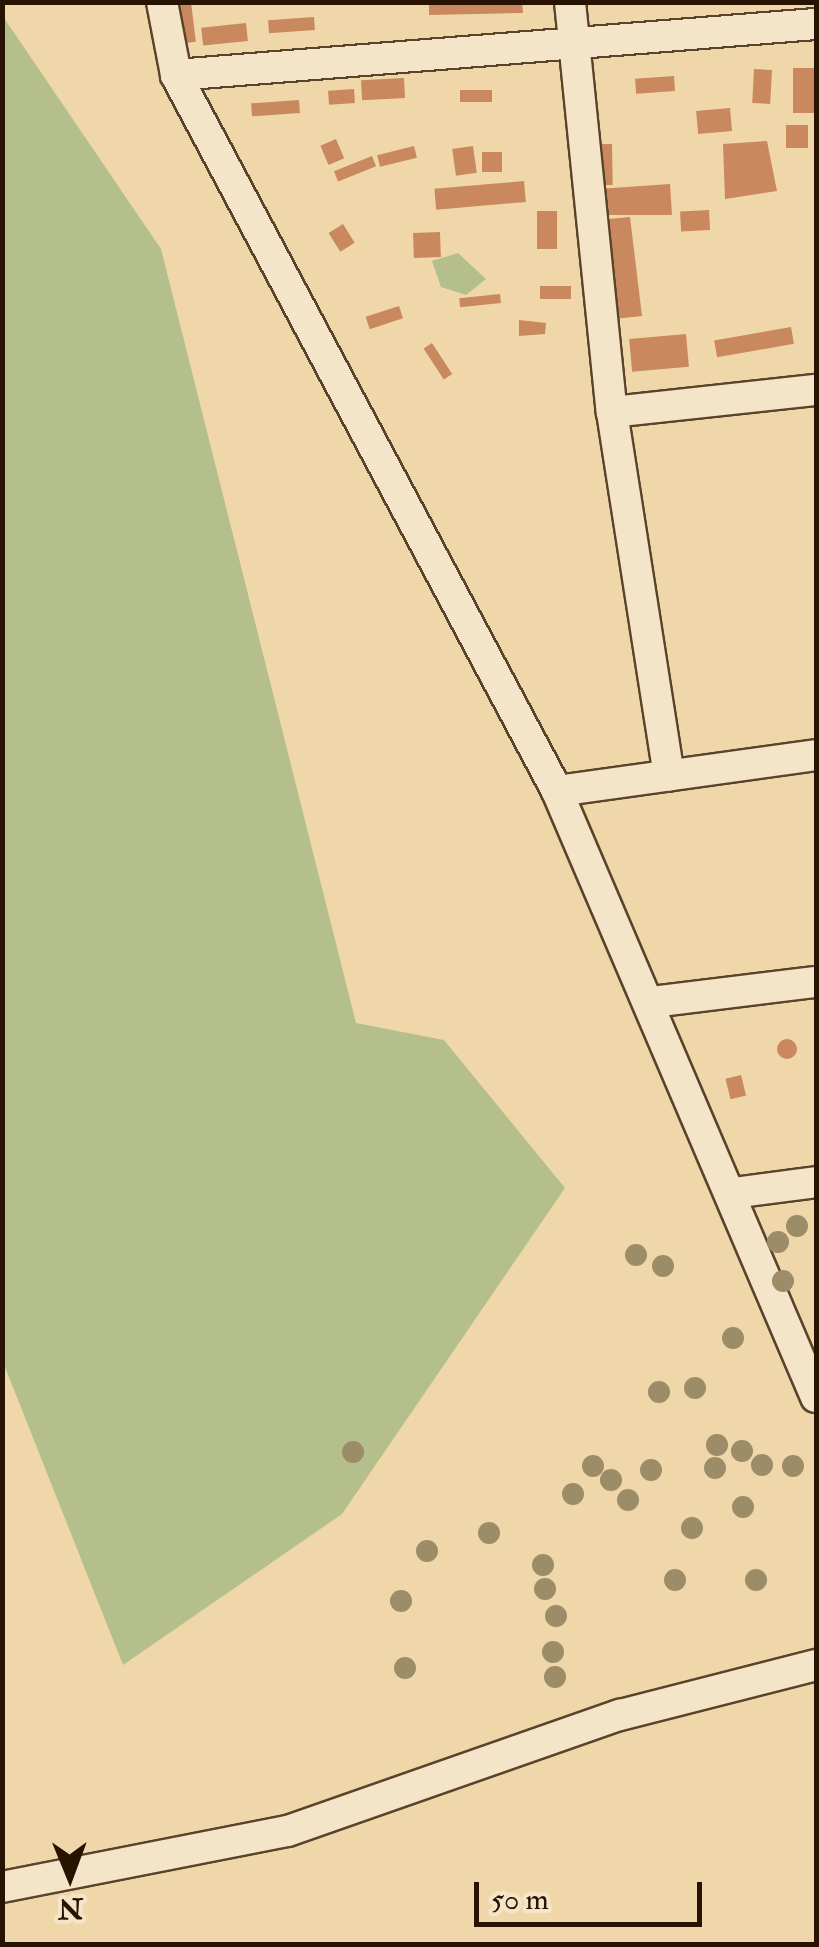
<!DOCTYPE html>
<style>
body{margin:0}
#map{position:relative;width:819px;height:1947px;overflow:hidden;background:#efd7aa;font-family:"IM FELL Double Pica",serif}
div>[style]{position:absolute}
.green>*{inset:0;background:#b4bf8c}
.building>*{inset:0;background:#ca885e;transform-origin:0 0}
.round{border-radius:50%}
.roads{filter:drop-shadow(2px 0 #5a432b) drop-shadow(-2px 0 #5a432b) drop-shadow(0 2px #5a432b) drop-shadow(0 -2px #5a432b)}
.minor>*{height:30px;margin:-15px;padding:0 15px;transform-origin:15px;border-radius:15px;background:#f5e5c8}
.trees>*{width:22px;height:22px;margin:-11px;border-radius:50%;background:#9c8c68}
span{translate:-50% -50%;white-space:nowrap;text-align:center;line-height:1.15;-webkit-text-stroke:10px #f5e5c8;paint-order:stroke}
.frame{position:absolute;inset:0;border:5px solid #281201;pointer-events:none}
.north{position:absolute;left:20px;top:1827px;width:100px;height:100px;-webkit-text-stroke:8px #f5e5c8;paint-order:stroke;rotate:179deg;font-size:28px;font-weight:700;line-height:40px;text-align:center;color:#281201}
.north::after{content:'';display:block;margin:auto;width:35px;height:45px;background:#281201;clip-path:polygon(50% 0,100% 100%,50% 72%,0 100%)}
.scale{position:absolute;left:474px;top:1882px;width:228px;height:45px;box-sizing:border-box;border:5px solid #281201;border-top:0;padding-left:12px;font-size:30px;line-height:35px;white-space:nowrap;color:#281201;-webkit-text-stroke:8px #f5e5c8;paint-order:stroke}
</style>
<div id="map">
<div class="green">
<i style="clip-path:polygon(2px 15px,161px 249px,356px 1023px,444px 1040px,565px 1188px,342px 1514px,123px 1665px,3px 1362px)"></i>
<i style="clip-path:polygon(458px 253px,486px 279px,466px 295px,441px 287px,432px 261px)"></i>
</div>
<div class="building">
<i style="left:191px;top:2px;width:40px;height:19px;rotate:83deg"></i>
<i style="clip-path:polygon(429px 2px,522px 2px,523px 13px,429px 15px)"></i>
<i style="left:314px;top:17px;width:13px;height:46px;rotate:86deg"></i>
<i style="left:246px;top:23px;width:18px;height:45px;rotate:84deg"></i>
<i style="left:816px;top:68px;width:45px;height:23px;rotate:90deg"></i>
<i style="left:754px;top:69px;width:18px;height:34px;rotate:3deg"></i>
<i style="left:674px;top:76px;width:15px;height:39px;rotate:86deg"></i>
<i style="left:404px;top:78px;width:20px;height:43px;rotate:87deg"></i>
<i style="left:354px;top:89px;width:14px;height:26px;rotate:86deg"></i>
<i style="left:492px;top:90px;width:12px;height:32px;rotate:90deg"></i>
<i style="left:299px;top:100px;width:13px;height:48px;rotate:86deg"></i>
<i style="left:730px;top:108px;width:23px;height:34px;rotate:85deg"></i>
<i style="left:786px;top:125px;width:22px;height:23px"></i>
<i style="left:336px;top:139px;width:21px;height:17px;rotate:67deg"></i>
<i style="clip-path:polygon(767px 141px,777px 191px,725px 199px,723px 144px)"></i>
<i style="left:612px;top:144px;width:41px;height:20px;rotate:89deg"></i>
<i style="left:414px;top:146px;width:12px;height:38px;rotate:76deg"></i>
<i style="left:473px;top:146px;width:27px;height:21px;rotate:82deg"></i>
<i style="left:482px;top:152px;width:20px;height:20px"></i>
<i style="left:372px;top:156px;width:11px;height:41px;rotate:68deg"></i>
<i style="left:524px;top:181px;width:21px;height:90px;rotate:85deg"></i>
<i style="clip-path:polygon(670px 184px,672px 215px,597px 215px,597px 189px)"></i>
<i style="left:709px;top:210px;width:20px;height:29px;rotate:87deg"></i>
<i style="left:537px;top:211px;width:20px;height:38px"></i>
<i style="clip-path:polygon(630px 217px,642px 316px,605px 320px,598px 220px)"></i>
<i style="left:343px;top:224px;width:22px;height:17px;rotate:58deg"></i>
<i style="left:440px;top:232px;width:25px;height:27px;rotate:88deg"></i>
<i style="left:571px;top:286px;width:13px;height:31px;rotate:90deg"></i>
<i style="left:500px;top:294px;width:9px;height:41px;rotate:84deg"></i>
<i style="left:399px;top:306px;width:13px;height:35px;rotate:72deg"></i>
<i style="clip-path:polygon(519px 320px,546px 323px,545px 334px,519px 336px)"></i>
<i style="left:791px;top:327px;width:17px;height:78px;rotate:80deg"></i>
<i style="left:686px;top:334px;width:33px;height:57px;rotate:85deg"></i>
<i style="left:432px;top:343px;width:37px;height:10px;rotate:57deg"></i>
<i class="round" style="left:777px;top:1039px;width:20px;height:20px"></i>
<i style="left:741px;top:1075px;width:21px;height:16px;rotate:76deg"></i>
</div>
<div class="roads">
<div class="minor">
<i style="left:162px;top:2px;width:74px;rotate:79.1deg"></i>
<i style="left:176px;top:75px;width:811px;rotate:61.98deg"></i>
<i style="left:557px;top:791px;width:659px;rotate:66.86deg"></i>
<i style="left:570px;top:2px;width:412px;rotate:84.2deg"></i>
<i style="left:612px;top:412px;width:368px;rotate:81.1deg"></i>
<i style="left:176px;top:75px;width:642px;rotate:-4.56deg"></i>
<i style="left:612px;top:412px;width:205px;rotate:-6.2deg"></i>
<i style="left:557px;top:791px;width:261px;rotate:-7.9deg"></i>
<i style="left:652px;top:1002px;width:165px;rotate:-7deg"></i>
<i style="left:733px;top:1193px;width:84px;rotate:-7.5deg"></i>
<i style="left:2px;top:1887px;width:291px;rotate:-11.1deg"></i>
<i style="left:288px;top:1831px;width:352px;rotate:-19.3deg"></i>
<i style="left:620px;top:1715px;width:202px;rotate:-14.3deg"></i>
</div>
</div>
<div class="trees">
<i style="left:797px;top:1226px"></i>
<i style="left:778px;top:1242px"></i>
<i style="left:636px;top:1255px"></i>
<i style="left:663px;top:1266px"></i>
<i style="left:783px;top:1281px"></i>
<i style="left:733px;top:1338px"></i>
<i style="left:695px;top:1388px"></i>
<i style="left:659px;top:1392px"></i>
<i style="left:717px;top:1445px"></i>
<i style="left:742px;top:1451px"></i>
<i style="left:353px;top:1452px"></i>
<i style="left:762px;top:1465px"></i>
<i style="left:593px;top:1466px"></i>
<i style="left:793px;top:1466px"></i>
<i style="left:715px;top:1468px"></i>
<i style="left:651px;top:1470px"></i>
<i style="left:611px;top:1480px"></i>
<i style="left:573px;top:1494px"></i>
<i style="left:628px;top:1500px"></i>
<i style="left:743px;top:1507px"></i>
<i style="left:692px;top:1528px"></i>
<i style="left:489px;top:1533px"></i>
<i style="left:427px;top:1551px"></i>
<i style="left:543px;top:1565px"></i>
<i style="left:675px;top:1580px"></i>
<i style="left:756px;top:1580px"></i>
<i style="left:545px;top:1589px"></i>
<i style="left:401px;top:1601px"></i>
<i style="left:556px;top:1616px"></i>
<i style="left:553px;top:1652px"></i>
<i style="left:405px;top:1668px"></i>
<i style="left:555px;top:1677px"></i>
</div>
<div class="frame"></div>
<div class="north">N</div>
<div class="scale">50 m</div>
</div>
